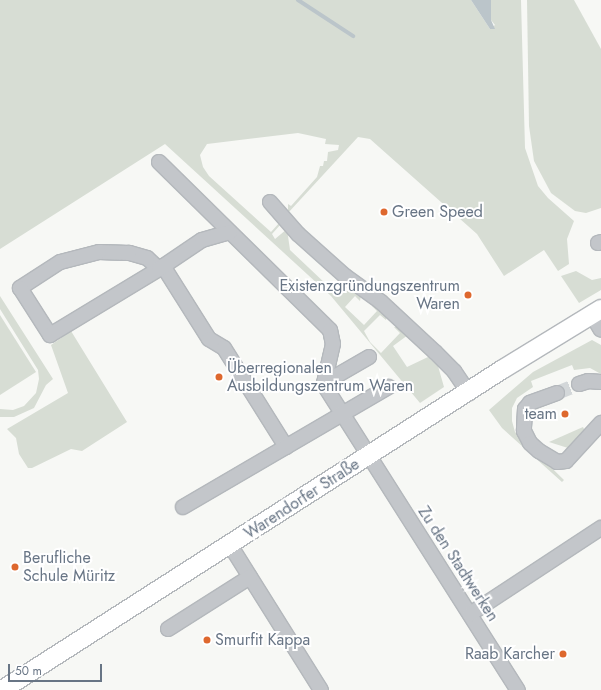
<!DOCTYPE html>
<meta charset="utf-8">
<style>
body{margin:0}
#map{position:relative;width:601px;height:690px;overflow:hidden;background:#f7f8f5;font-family:Jost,sans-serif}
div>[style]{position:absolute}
.green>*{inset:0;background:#d7ddd4}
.water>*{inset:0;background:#bbc5ca}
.stream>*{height:4px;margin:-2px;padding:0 2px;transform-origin:2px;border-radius:2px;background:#bbc5ca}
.minor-tunnel>*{height:14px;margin-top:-7px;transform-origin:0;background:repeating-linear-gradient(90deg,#d3d7d9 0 14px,transparent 0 21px)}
.roads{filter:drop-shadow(1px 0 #b4b8bc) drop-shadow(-1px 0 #b4b8bc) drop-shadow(0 1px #b4b8bc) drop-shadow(0 -1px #b4b8bc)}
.minor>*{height:14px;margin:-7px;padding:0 7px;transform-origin:7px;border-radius:7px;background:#c3c6ca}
.major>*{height:18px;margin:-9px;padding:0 9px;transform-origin:9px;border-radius:9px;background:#fff}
.dots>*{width:11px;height:11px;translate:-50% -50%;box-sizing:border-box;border:2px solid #fff;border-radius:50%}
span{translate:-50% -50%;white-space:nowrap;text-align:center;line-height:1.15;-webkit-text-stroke:4px #fff;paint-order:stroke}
.poi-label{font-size:16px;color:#687585}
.left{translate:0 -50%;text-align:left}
.right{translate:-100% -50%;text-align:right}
.street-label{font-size:16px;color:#687585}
.scale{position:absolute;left:8px;top:664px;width:94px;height:18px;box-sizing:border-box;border:2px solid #687585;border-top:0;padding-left:5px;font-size:12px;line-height:14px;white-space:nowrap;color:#687585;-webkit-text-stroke:3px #fff;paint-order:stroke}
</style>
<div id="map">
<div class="green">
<i style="clip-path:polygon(0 0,471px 0,490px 29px,495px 25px,491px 20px,491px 0,521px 0,525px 148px,538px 186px,548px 198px,574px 221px,567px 239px,569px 264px,558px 271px,544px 250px,504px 276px,477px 234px,370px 139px,358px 137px,288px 213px,288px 204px,291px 206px,317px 177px,320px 166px,323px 166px,324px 161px,327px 161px,328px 152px,338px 150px,339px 145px,325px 144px,326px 139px,298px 133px,207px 144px,200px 155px,203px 167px,209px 176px,271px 232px,280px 222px,281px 224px,272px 234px,275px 239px,287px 229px,290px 250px,327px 285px,361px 295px,360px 301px,355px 296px,345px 307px,364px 325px,377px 311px,372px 306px,377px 306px,387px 315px,386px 320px,380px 315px,364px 331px,370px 342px,381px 353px,400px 333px,394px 327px,399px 327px,408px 335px,393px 346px,407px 367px,428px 357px,438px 366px,444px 387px,420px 403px,331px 296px,165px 144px,0 249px)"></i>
<i style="clip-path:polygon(527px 0,574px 0,601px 49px,601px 208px,586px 213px,575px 211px,551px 193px,534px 161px,529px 126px)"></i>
<i style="clip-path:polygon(576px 271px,592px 280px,601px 278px,601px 290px,579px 303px,561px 276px)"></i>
<i style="clip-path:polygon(0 296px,53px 379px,46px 385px,34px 408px,14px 417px,0 417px,0 409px,13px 410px,24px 406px,36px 393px,39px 379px,38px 370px,0 309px)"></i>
<i style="clip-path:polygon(0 315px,36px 372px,0 395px)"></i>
<i style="clip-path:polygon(71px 331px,127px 422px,82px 451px,71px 449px,32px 468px,28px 468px,19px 454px,16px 438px,7px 429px,68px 393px,51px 345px)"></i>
<i style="clip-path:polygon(592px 340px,601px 345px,601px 374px,590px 368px,574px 370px,572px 365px,531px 381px,533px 387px,517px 398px,512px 408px,512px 421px,515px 432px,564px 480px,562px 482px,502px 428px,489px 410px,533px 372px)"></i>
<i style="clip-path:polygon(583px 427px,585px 431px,568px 448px,549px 442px)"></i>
</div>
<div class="water">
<i style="clip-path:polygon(471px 0,491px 0,491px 20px,495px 29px,490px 29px)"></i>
</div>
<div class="stream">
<i style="left:298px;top:0;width:66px;rotate:33.2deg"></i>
</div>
<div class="minor-tunnel">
<i style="left:557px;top:393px;width:24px;rotate:-22deg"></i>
</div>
<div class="roads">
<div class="minor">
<i style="left:159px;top:162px;width:240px;rotate:44.5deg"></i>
<i style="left:330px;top:330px;width:14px;rotate:78deg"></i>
<i style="left:333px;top:344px;width:40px;rotate:103deg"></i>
<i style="left:324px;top:383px;width:5px;rotate:68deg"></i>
<i style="left:326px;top:388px;width:358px;rotate:57.6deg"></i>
<i style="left:270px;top:202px;width:43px;rotate:48.8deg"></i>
<i style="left:298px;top:234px;width:63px;rotate:41.8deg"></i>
<i style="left:345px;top:276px;width:44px;rotate:35.8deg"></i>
<i style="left:381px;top:302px;width:74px;rotate:42.8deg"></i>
<i style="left:435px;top:352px;width:27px;rotate:45deg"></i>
<i style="left:454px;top:371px;width:27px;rotate:56deg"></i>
<i style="left:598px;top:243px;width:3px;rotate:-18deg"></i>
<i style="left:163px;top:266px;width:86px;rotate:57.8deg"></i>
<i style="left:209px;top:339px;width:17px;rotate:31deg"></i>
<i style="left:224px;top:348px;width:117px;rotate:57.9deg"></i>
<i style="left:159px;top:269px;width:16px;rotate:-137deg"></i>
<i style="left:147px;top:258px;width:19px;rotate:-164deg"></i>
<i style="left:129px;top:253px;width:30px;rotate:-178deg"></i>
<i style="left:99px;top:252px;width:40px;rotate:165.6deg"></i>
<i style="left:60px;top:262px;width:48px;rotate:147deg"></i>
<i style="left:20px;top:288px;width:56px;rotate:57.4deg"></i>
<i style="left:50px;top:335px;width:127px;rotate:-31.2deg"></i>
<i style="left:159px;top:269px;width:52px;rotate:-34deg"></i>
<i style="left:202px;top:240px;width:29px;rotate:-16deg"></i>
<i style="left:592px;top:315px;width:17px;rotate:59deg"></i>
<i style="left:324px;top:383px;width:52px;rotate:-30deg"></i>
<i style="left:579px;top:384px;width:9px;rotate:-18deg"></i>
<i style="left:588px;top:381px;width:13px;rotate:4deg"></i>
<i style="left:557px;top:393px;width:29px;rotate:160deg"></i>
<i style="left:530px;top:403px;width:8px;rotate:130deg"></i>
<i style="left:525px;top:409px;width:22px;rotate:93deg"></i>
<i style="left:524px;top:431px;width:13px;rotate:63deg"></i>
<i style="left:530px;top:443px;width:12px;rotate:42deg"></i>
<i style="left:539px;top:451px;width:21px;rotate:31deg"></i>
<i style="left:557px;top:462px;width:9px;rotate:-6deg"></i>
<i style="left:566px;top:461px;width:52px;rotate:-47.4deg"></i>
<i style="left:183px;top:507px;width:238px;rotate:-30.3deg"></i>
<i style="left:230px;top:545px;width:171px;rotate:57.9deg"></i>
<i style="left:470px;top:614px;width:157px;rotate:-33.3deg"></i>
<i style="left:168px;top:629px;width:97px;rotate:-32.4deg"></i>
</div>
<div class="major">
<i style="left:2px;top:690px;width:595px;rotate:-32.65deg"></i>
<i style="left:503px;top:369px;width:115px;rotate:-31.5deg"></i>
</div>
</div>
<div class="dots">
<i style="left:384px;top:212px;background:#de682e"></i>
<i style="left:468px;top:295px;background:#de682e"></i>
<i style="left:219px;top:377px;background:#de682e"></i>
<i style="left:565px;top:414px;background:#de682e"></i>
<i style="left:15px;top:567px;background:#de682e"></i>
<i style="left:207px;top:640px;background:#de682e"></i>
<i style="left:563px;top:654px;background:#de682e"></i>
</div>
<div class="poi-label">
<span class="left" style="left:392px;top:212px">Green Speed</span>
<span class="right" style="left:460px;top:295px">Existenzgründungszentrum<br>Waren</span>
<span class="left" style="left:227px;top:377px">Überregionalen<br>Ausbildungszentrum Waren</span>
<span class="right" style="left:557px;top:414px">team</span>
<span class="left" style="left:23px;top:567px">Berufliche<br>Schule Müritz</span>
<span class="left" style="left:215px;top:640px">Smurfit Kappa</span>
<span class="right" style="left:555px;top:654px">Raab Karcher</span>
</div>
<div class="street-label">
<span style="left:302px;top:499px;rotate:-33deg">Warendorfer Straße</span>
<span style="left:458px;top:564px;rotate:57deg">Zu den Stadtwerken</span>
</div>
<div class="scale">50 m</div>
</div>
